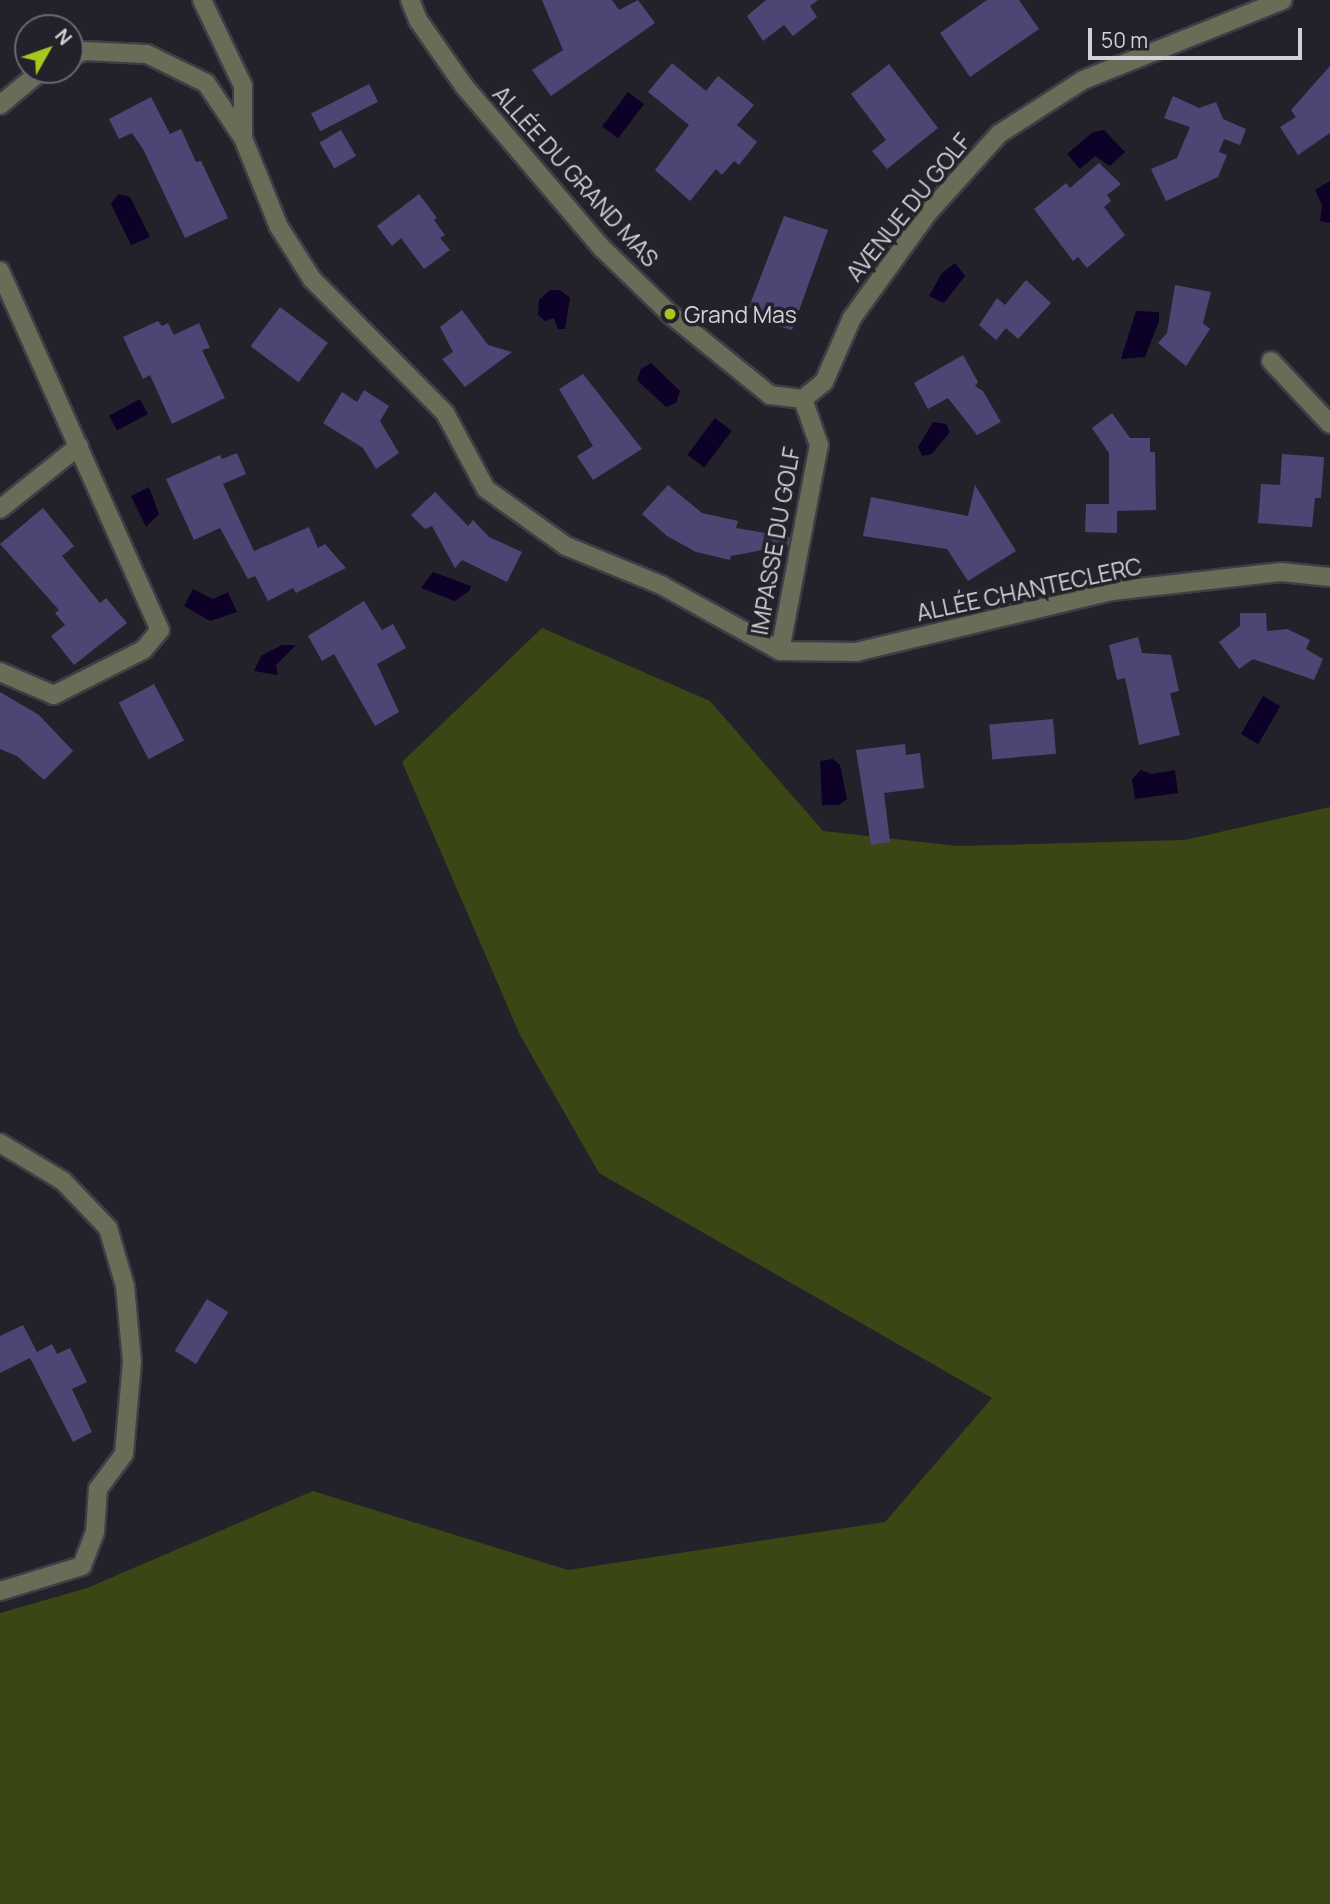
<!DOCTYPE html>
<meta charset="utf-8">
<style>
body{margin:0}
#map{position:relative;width:1330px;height:1904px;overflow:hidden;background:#23222a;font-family:Manrope,sans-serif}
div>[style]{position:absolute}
.green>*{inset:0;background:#3b4615}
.water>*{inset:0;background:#0d0127;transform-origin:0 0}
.building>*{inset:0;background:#4e4575;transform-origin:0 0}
.roads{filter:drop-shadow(2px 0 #3f3e46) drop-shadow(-2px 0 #3f3e46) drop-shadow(0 2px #3f3e46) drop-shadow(0 -2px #3f3e46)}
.minor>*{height:18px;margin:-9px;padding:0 9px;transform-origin:9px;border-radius:9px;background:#676d56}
.dots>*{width:19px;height:19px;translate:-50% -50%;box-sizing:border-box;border:4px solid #23222a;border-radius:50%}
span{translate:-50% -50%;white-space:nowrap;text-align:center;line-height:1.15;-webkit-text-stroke:7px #23222a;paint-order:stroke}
.street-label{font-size:23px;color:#d2d1d7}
.poi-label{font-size:23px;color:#d2d1d7}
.left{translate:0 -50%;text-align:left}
.north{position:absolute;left:14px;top:14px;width:70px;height:70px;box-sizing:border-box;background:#23222a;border:2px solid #69686f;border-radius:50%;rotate:50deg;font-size:19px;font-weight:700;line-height:28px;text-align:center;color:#d2d1d7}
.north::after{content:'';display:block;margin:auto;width:24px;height:32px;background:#a8c71d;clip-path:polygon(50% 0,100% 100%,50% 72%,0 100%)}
.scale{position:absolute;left:1088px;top:28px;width:214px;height:32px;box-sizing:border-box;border:4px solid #d2d1d7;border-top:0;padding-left:9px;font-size:21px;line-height:24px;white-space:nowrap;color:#d2d1d7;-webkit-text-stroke:5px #23222a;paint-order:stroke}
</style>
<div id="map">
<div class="green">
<i style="clip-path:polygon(542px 628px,710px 701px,823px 831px,957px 846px,1185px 840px,1330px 807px,1330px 1904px,0 1904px,0 1613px,87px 1588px,313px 1491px,568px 1570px,885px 1522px,992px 1398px,599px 1173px,520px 1035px,402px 762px)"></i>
</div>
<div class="water">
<i style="left:628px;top:92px;width:20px;height:43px;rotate:37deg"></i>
<i style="clip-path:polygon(1104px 130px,1125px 152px,1110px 166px,1095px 156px,1080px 169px,1067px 154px,1093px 132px)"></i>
<i style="clip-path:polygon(1330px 181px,1330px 223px,1320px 221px,1322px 205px,1315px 190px)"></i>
<i style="clip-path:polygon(118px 194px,130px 197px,150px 237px,131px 245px,111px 204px)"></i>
<i style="clip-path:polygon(955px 263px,965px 276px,944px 303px,929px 296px,942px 273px)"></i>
<i style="clip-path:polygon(550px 290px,560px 290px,570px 298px,565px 329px,558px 329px,554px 318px,545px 321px,538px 315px,539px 300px)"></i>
<i style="clip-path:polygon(1136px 311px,1159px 312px,1159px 321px,1145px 357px,1121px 359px)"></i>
<i style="clip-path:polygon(651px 363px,680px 391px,676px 403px,666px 407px,637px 380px,641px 369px)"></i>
<i style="left:140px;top:399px;width:17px;height:35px;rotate:62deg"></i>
<i style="left:715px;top:418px;width:21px;height:46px;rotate:37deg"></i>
<i style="clip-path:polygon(933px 422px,946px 424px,950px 432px,932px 454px,922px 456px,918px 447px)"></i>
<i style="clip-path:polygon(149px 487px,159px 514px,146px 527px,131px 496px)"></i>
<i style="clip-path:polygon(433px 572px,471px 586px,469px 591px,455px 601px,421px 588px)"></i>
<i style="clip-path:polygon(193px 589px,213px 599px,228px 592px,237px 612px,210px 621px,184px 606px)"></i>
<i style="clip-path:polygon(282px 645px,296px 645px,276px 665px,278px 675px,254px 671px,261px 656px)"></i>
<i style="left:1263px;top:696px;width:20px;height:44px;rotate:30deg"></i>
<i style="clip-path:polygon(833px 759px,840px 765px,847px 799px,839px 805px,822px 805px,820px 761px)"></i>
<i style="clip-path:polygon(1141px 770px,1151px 774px,1175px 770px,1178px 793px,1135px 799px,1132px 779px)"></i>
</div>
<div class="building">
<i style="clip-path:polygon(542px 0,612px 0,619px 10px,638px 0,655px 23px,551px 96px,532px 70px,563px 50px)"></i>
<i style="clip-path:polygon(766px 0,818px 0,810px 6px,817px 17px,793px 36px,784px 25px,763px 41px,747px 16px)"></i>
<i style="clip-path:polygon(987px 0,1019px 0,1039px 29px,970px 77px,940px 33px)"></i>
<i style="clip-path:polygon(672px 63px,706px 91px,718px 76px,754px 105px,737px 125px,757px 142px,739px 165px,734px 161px,722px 175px,716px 169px,690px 201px,655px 170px,689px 125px,648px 92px)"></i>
<i style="clip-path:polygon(889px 64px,938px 128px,887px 169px,872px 151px,886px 140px,851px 94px)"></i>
<i style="clip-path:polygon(1330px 66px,1330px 133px,1298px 155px,1280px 127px,1296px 117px,1291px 110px)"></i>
<i style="left:369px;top:84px;width:20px;height:65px;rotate:63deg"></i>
<i style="clip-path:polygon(1173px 96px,1199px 108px,1216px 102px,1223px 119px,1246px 129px,1240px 145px,1224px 139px,1219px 152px,1227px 155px,1218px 177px,1166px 201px,1151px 169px,1177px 158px,1190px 127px,1164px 118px)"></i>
<i style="clip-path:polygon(151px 97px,170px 134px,181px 129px,196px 162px,201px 161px,228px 218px,185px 238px,143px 149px,132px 133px,119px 139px,109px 119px)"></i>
<i style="left:341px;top:130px;width:30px;height:25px;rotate:60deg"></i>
<i style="clip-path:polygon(1099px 163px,1121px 184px,1107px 195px,1111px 201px,1104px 207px,1125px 235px,1087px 268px,1078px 257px,1073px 261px,1034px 209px,1066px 183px,1070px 188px)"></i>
<i style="clip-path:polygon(419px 194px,437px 218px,434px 220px,445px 235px,440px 238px,450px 250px,424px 269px,401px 238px,392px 246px,377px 226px)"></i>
<i style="clip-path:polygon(784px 216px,828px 230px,792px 330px,759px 320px,762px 311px,749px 307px)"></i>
<i style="clip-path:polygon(1026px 280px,1051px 303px,1018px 339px,1006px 328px,996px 340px,979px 325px,997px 298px,1005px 305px)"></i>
<i style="clip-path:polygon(1175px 285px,1211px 292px,1203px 323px,1210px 329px,1186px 366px,1158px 343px,1167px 333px)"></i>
<i style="left:280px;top:307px;width:60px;height:49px;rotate:37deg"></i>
<i style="clip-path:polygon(462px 310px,488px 345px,512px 352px,465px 387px,442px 359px,453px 352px,440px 327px)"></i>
<i style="clip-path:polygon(158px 321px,162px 326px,168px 323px,174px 335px,199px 323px,210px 348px,202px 350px,225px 398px,172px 424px,150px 375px,143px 379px,123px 337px)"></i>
<i style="clip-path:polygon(963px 355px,978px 382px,975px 386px,983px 391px,1001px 422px,977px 435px,948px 398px,928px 409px,914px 383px)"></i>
<i style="clip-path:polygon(583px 374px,642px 449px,593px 480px,577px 456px,593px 446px,559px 389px)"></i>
<i style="clip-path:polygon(364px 390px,389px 406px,380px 421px,399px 453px,376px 469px,363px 448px,323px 423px,342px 392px,357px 402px)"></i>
<i style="clip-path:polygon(1112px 413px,1130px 438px,1150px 438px,1150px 452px,1155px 452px,1156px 510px,1117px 511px,1117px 533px,1085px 532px,1086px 504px,1109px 504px,1109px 453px,1092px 428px)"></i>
<i style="clip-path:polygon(237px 453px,246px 474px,223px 484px,254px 551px,309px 527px,318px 548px,325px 544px,346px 568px,296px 593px,293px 588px,268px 601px,255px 576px,248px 579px,220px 528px,194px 540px,166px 479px,220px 455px,222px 459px)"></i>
<i style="clip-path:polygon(1282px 454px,1324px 457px,1321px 498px,1315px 498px,1312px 527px,1258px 523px,1261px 484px,1280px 485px)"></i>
<i style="clip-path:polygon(668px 485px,702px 513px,738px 521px,736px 528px,790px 537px,789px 545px,731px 556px,730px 560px,696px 552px,667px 536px,642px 514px)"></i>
<i style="clip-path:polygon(975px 485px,1016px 551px,968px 581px,947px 549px,863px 536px,871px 497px,968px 516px)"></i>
<i style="clip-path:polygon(435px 492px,468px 526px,473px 520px,489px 537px,522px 552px,507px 582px,462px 560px,455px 568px,432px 526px,425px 529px,411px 515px)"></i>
<i style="clip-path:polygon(43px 508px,74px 546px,62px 556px,100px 603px,106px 598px,127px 623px,74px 665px,51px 636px,65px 625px,55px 613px,59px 610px,0 544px)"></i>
<i style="clip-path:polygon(364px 601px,382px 630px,393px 624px,406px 648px,377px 664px,399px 712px,375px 726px,334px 654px,322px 661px,308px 636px)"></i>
<i style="clip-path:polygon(1240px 613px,1266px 613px,1267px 631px,1287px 629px,1310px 640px,1306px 649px,1323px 659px,1314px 680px,1253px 659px,1239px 669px,1219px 642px,1240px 626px)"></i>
<i style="clip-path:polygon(1138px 637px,1142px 653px,1171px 655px,1179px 691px,1170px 693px,1180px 735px,1139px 745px,1125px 678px,1117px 680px,1109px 645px)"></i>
<i style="left:154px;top:684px;width:64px;height:40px;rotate:62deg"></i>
<i style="clip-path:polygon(0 692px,39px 715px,73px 751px,44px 780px,17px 756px,0 749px)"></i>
<i style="left:1053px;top:719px;width:35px;height:64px;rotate:85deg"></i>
<i style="clip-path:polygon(905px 744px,906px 755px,920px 753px,924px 788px,884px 793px,890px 842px,871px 845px,856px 750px)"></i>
<i style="left:207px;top:1299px;width:25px;height:61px;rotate:32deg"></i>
<i style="clip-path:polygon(23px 1325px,37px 1352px,52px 1344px,57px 1354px,70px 1348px,87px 1382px,72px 1389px,92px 1432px,73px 1442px,30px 1358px,0 1373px,0 1336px)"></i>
</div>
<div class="roads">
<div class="minor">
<i style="left:202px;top:0;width:95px;rotate:64.5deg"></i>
<i style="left:243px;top:86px;width:52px;rotate:90deg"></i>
<i style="left:410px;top:0;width:22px;rotate:68deg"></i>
<i style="left:418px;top:20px;width:80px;rotate:55.1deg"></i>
<i style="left:464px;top:86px;width:213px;rotate:49.6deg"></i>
<i style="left:602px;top:248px;width:95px;rotate:44.1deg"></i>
<i style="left:670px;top:314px;width:129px;rotate:39deg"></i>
<i style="left:770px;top:395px;width:33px;rotate:7deg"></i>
<i style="left:70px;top:57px;width:15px;rotate:-23deg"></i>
<i style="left:84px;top:51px;width:63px;rotate:2.7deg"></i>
<i style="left:147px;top:54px;width:66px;rotate:26.2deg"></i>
<i style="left:206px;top:83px;width:66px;rotate:56.1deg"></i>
<i style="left:243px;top:138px;width:96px;rotate:68deg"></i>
<i style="left:279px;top:227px;width:62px;rotate:57.6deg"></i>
<i style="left:312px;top:279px;width:189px;rotate:45.2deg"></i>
<i style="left:445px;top:413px;width:86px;rotate:61.7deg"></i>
<i style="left:486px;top:489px;width:98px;rotate:35.5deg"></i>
<i style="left:566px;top:546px;width:103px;rotate:22.3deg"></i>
<i style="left:661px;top:585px;width:136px;rotate:29deg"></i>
<i style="left:780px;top:651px;width:76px;rotate:0.8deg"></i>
<i style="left:856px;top:652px;width:263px;rotate:-13.4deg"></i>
<i style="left:1112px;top:591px;width:170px;rotate:-6.4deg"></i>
<i style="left:1281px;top:572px;width:49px;rotate:5.8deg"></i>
<i style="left:0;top:105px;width:55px;rotate:-39.8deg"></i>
<i style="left:0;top:271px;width:393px;rotate:66deg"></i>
<i style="left:160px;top:630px;width:26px;rotate:130deg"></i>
<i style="left:143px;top:650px;width:100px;rotate:153.2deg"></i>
<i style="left:54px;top:695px;width:59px;rotate:-156.9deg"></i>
<i style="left:1271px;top:361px;width:86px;rotate:46.9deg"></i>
<i style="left:803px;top:399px;width:27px;rotate:-39deg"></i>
<i style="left:824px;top:382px;width:70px;rotate:-66.4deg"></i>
<i style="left:852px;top:318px;width:128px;rotate:-54.2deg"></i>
<i style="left:927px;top:214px;width:108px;rotate:-48deg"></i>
<i style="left:999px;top:134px;width:100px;rotate:-32.7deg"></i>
<i style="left:1083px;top:80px;width:215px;rotate:-21.8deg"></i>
<i style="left:0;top:509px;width:101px;rotate:-38.6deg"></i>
<i style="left:780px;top:651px;width:210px;rotate:-79.3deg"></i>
<i style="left:819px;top:445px;width:49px;rotate:-109.2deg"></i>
<i style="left:0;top:1143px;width:74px;rotate:31.1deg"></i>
<i style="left:63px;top:1181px;width:65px;rotate:46.2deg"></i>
<i style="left:108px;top:1228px;width:60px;rotate:73.7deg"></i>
<i style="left:125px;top:1286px;width:76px;rotate:84.7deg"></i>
<i style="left:132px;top:1362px;width:92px;rotate:95deg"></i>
<i style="left:124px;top:1454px;width:44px;rotate:126.6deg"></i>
<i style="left:98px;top:1489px;width:43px;rotate:94deg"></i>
<i style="left:95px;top:1532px;width:36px;rotate:111deg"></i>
<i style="left:82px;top:1566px;width:86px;rotate:163deg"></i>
</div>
</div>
<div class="dots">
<i style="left:670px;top:314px;background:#a8c71d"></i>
</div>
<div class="street-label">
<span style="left:576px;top:176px;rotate:48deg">ALLÉE DU GRAND MAS</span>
<span style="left:908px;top:207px;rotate:-51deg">AVENUE DU GOLF</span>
<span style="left:775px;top:541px;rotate:-80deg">IMPASSE DU GOLF</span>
<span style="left:1029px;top:589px;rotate:-12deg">ALLÉE CHANTECLERC</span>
</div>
<div class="poi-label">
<span class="left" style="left:684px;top:314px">Grand Mas</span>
</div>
<div class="north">N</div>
<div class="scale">50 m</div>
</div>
